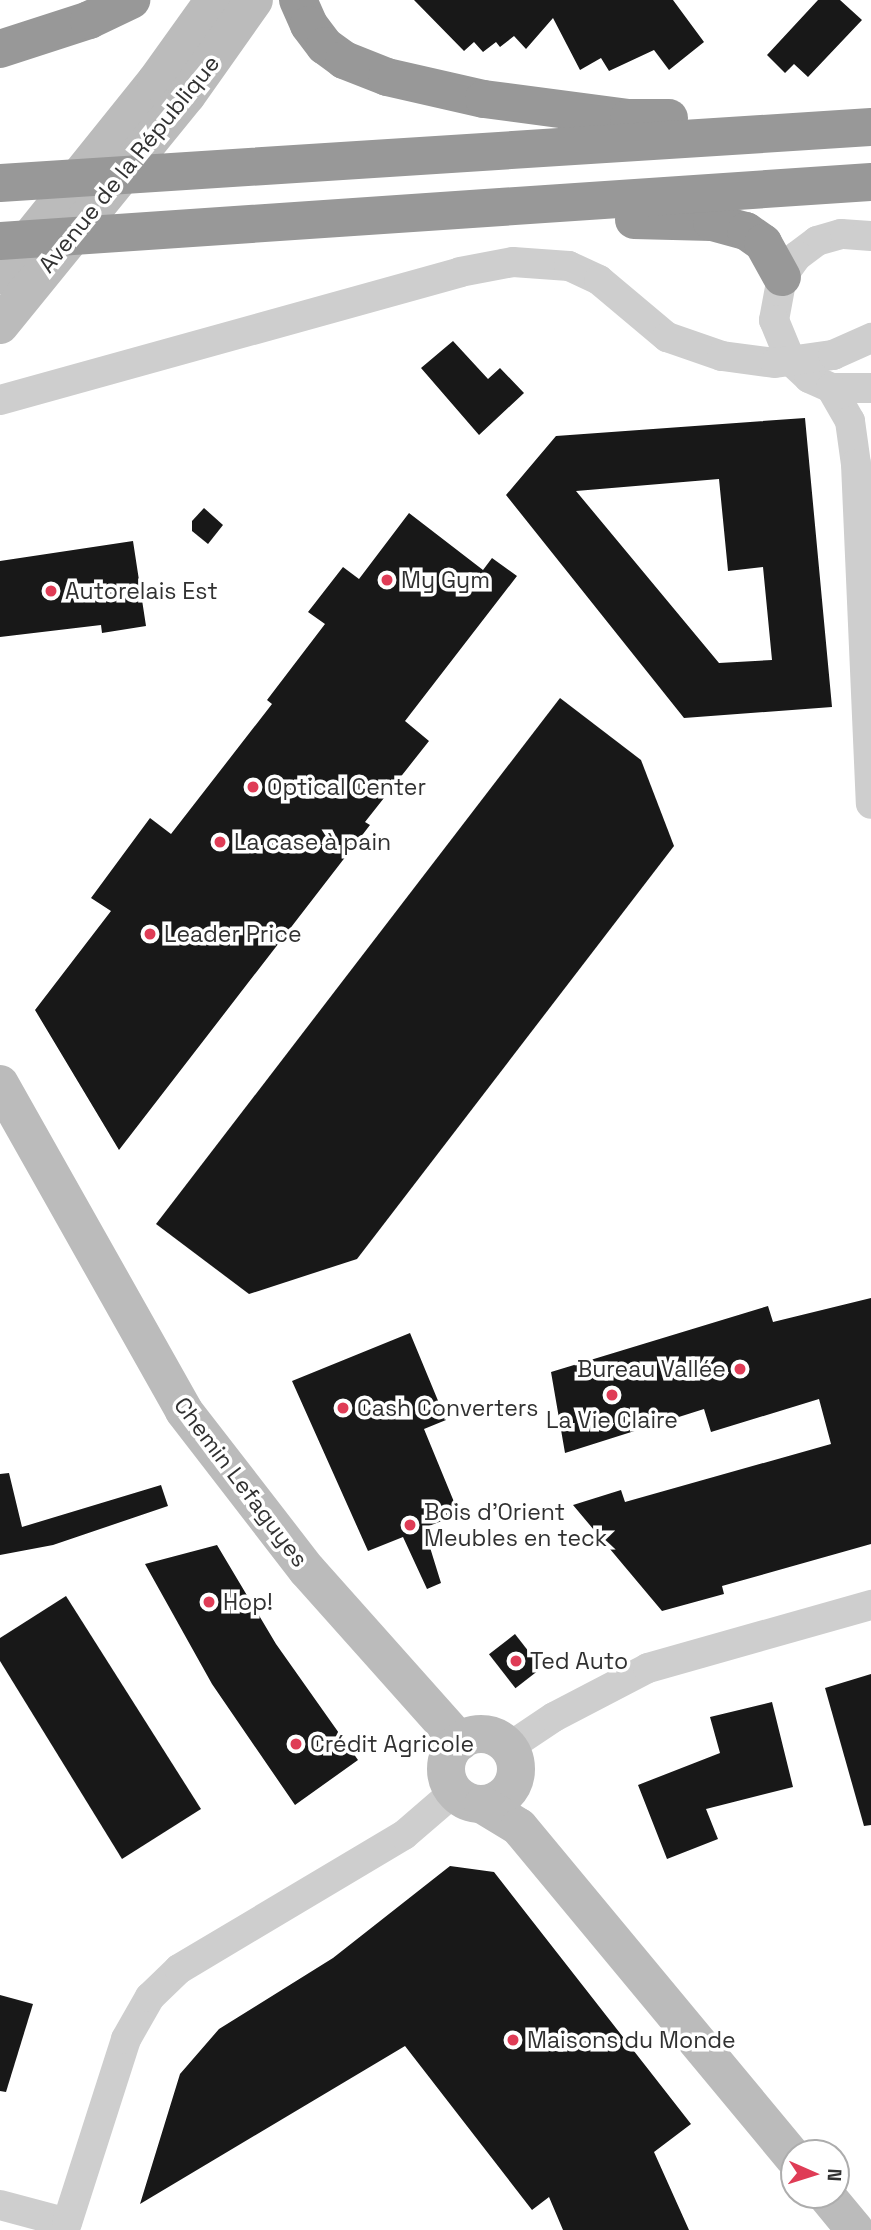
<!DOCTYPE html>
<meta charset="utf-8">
<style>
body{margin:0}
#map{position:relative;width:871px;height:2230px;overflow:hidden;background:#fff;font-family:"Space Grotesk",sans-serif}
div>[style]{position:absolute}
.building>*{inset:0;background:#181818;transform-origin:0 0}
.street>*{height:30px;margin:-15px;padding:0 15px;transform-origin:15px;border-radius:15px;background:#cecece}
.secondary>*{height:38px;margin:-19px;padding:0 19px;transform-origin:19px;border-radius:19px;background:#bbb}
.secondary>.ring{margin:-19px;padding:0;box-sizing:content-box;background:none;border:38px solid #bbb;border-radius:50%}
.highway>*{height:38px;margin:-19px;padding:0 19px;transform-origin:19px;border-radius:19px;background:#989898}
.dots>*{width:19px;height:19px;translate:-50% -50%;box-sizing:border-box;border:4px solid #fff;border-radius:50%}
span{translate:-50% -50%;white-space:nowrap;text-align:center;line-height:1.15;-webkit-text-stroke:7px #fff;paint-order:stroke}
.street-label{font-size:23px;color:#313131}
.poi-label{font-size:23px;color:#313131}
.left{translate:0 -50%;text-align:left}
.right{translate:-100% -50%;text-align:right}
.north{position:absolute;left:780px;top:2139px;width:70px;height:70px;box-sizing:border-box;background:#fff;border:2px solid #adadad;border-radius:50%;rotate:93deg;font-size:19px;font-weight:700;line-height:28px;text-align:center;color:#313131}
.north::after{content:'';display:block;margin:auto;width:24px;height:32px;background:#df3c56;clip-path:polygon(50% 0,100% 100%,50% 72%,0 100%)}
</style>
<div id="map">
<div class="building">
<i style="clip-path:polygon(414px 0,673px 0,704px 42px,669px 70px,654px 50px,609px 71px,601px 58px,580px 70px,553px 18px,526px 49px,514px 36px,500px 47px,496px 42px,483px 52px,474px 42px,464px 51px)"></i>
<i style="clip-path:polygon(818px 0,840px 0,862px 20px,808px 77px,794px 64px,785px 73px,767px 55px)"></i>
<i style="clip-path:polygon(453px 341px,488px 379px,500px 368px,524px 393px,479px 435px,421px 368px)"></i>
<i style="clip-path:polygon(evenodd,805px 418px,832px 707px,684px 718px,506px 495px,556px 436px,805px 418px,719px 479px,728px 571px,763px 567px,772px 660px,719px 663px,576px 491px,719px 479px)"></i>
<i style="clip-path:polygon(204px 508px,223px 525px,208px 544px,192px 531px,192px 521px)"></i>
<i style="clip-path:polygon(409px 513px,483px 570px,492px 558px,517px 576px,405px 721px,429px 741px,365px 822px,370px 825px,119px 1150px,35px 1010px,111px 911px,91px 898px,150px 818px,171px 834px,272px 704px,267px 700px,325px 624px,308px 612px,343px 567px,359px 579px)"></i>
<i style="clip-path:polygon(133px 541px,146px 626px,102px 633px,101px 625px,0 637px,0 561px)"></i>
<i style="clip-path:polygon(560px 698px,641px 760px,674px 846px,357px 1259px,249px 1294px,156px 1224px)"></i>
<i style="clip-path:polygon(871px 1298px,871px 1544px,722px 1586px,724px 1594px,662px 1611px,573px 1505px,621px 1490px,625px 1502px,831px 1444px,819px 1399px,711px 1432px,704px 1409px,565px 1453px,551px 1372px,768px 1306px,773px 1322px)"></i>
<i style="clip-path:polygon(410px 1333px,446px 1420px,424px 1429px,459px 1514px,424px 1528px,441px 1583px,427px 1589px,403px 1537px,368px 1551px,292px 1381px)"></i>
<i style="clip-path:polygon(9px 1473px,22px 1527px,161px 1485px,168px 1506px,53px 1545px,0 1555px,0 1474px)"></i>
<i style="clip-path:polygon(217px 1545px,276px 1644px,358px 1760px,295px 1805px,212px 1684px,145px 1564px)"></i>
<i style="clip-path:polygon(66px 1596px,201px 1809px,122px 1859px,0 1661px,0 1638px)"></i>
<i style="left:515px;top:1634px;width:43px;height:33px;rotate:52deg"></i>
<i style="clip-path:polygon(871px 1674px,871px 1825px,864px 1826px,825px 1688px)"></i>
<i style="clip-path:polygon(772px 1702px,793px 1787px,706px 1809px,718px 1839px,667px 1859px,638px 1785px,720px 1753px,710px 1717px)"></i>
<i style="clip-path:polygon(450px 1866px,494px 1872px,691px 2124px,654px 2152px,689px 2230px,563px 2230px,549px 2197px,532px 2210px,405px 2046px,140px 2204px,180px 2074px,219px 2029px,333px 1958px)"></i>
<i style="clip-path:polygon(0 1995px,33px 2004px,6px 2092px,0 2091px)"></i>
</div>
<div class="street">
<i style="left:871px;top:236px;width:30px;rotate:-176deg"></i>
<i style="left:841px;top:234px;width:25px;rotate:164deg"></i>
<i style="left:817px;top:241px;width:25px;rotate:143deg"></i>
<i style="left:797px;top:256px;width:26px;rotate:126deg"></i>
<i style="left:782px;top:277px;width:44px;rotate:100.5deg"></i>
<i style="left:774px;top:320px;width:44px;rotate:67.5deg"></i>
<i style="left:791px;top:361px;width:25px;rotate:43deg"></i>
<i style="left:809px;top:378px;width:24px;rotate:24deg"></i>
<i style="left:831px;top:388px;width:40px"></i>
<i style="left:831px;top:388px;width:38px;rotate:60deg"></i>
<i style="left:850px;top:421px;width:43px;rotate:82.1deg"></i>
<i style="left:856px;top:464px;width:340px;rotate:87.5deg"></i>
<i style="left:0;top:400px;width:477px;rotate:-15.5deg"></i>
<i style="left:460px;top:272px;width:54px;rotate:-10.7deg"></i>
<i style="left:513px;top:262px;width:56px;rotate:4.1deg"></i>
<i style="left:569px;top:266px;width:33px;rotate:25deg"></i>
<i style="left:599px;top:280px;width:89px;rotate:40deg"></i>
<i style="left:667px;top:337px;width:58px;rotate:19.1deg"></i>
<i style="left:722px;top:356px;width:53px;rotate:7.5deg"></i>
<i style="left:775px;top:363px;width:59px;rotate:-7.9deg"></i>
<i style="left:833px;top:355px;width:42px;rotate:-24.1deg"></i>
<i style="left:509px;top:1747px;width:54px;rotate:-33.7deg"></i>
<i style="left:554px;top:1717px;width:106px;rotate:-27.5deg"></i>
<i style="left:648px;top:1668px;width:232px;rotate:-15.8deg"></i>
<i style="left:0;top:2205px;width:69px;rotate:15deg"></i>
<i style="left:67px;top:2223px;width:193px;rotate:-72.2deg"></i>
<i style="left:126px;top:2039px;width:48px;rotate:-60.3deg"></i>
<i style="left:150px;top:1997px;width:40px;rotate:-44deg"></i>
<i style="left:179px;top:1969px;width:262px;rotate:-30.8deg"></i>
<i style="left:404px;top:1835px;width:66px;rotate:-40.7deg"></i>
</div>
<div class="secondary">
<i style="left:0;top:275px;width:249px;rotate:-51.2deg"></i>
<i style="left:156px;top:81px;width:100px;rotate:-54.4deg"></i>
<i style="left:0;top:325px;width:296px;rotate:-50.9deg"></i>
<i style="left:187px;top:95px;width:116px;rotate:-54.8deg"></i>
<i style="left:0;top:1084px;width:375px;rotate:60.6deg"></i>
<i style="left:184px;top:1411px;width:201px;rotate:52.3deg"></i>
<i style="left:307px;top:1570px;width:230px;rotate:48.3deg"></i>
<i class="ring" style="left:446px;top:1734px;width:32px;height:32px"></i>
<i style="left:483px;top:1805px;width:42px;rotate:31.4deg"></i>
<i style="left:519px;top:1827px;width:430px;rotate:50.3deg"></i>
<i style="left:826px;top:2195px;width:45px;rotate:50.4deg"></i>
</div>
<div class="highway">
<i style="left:298px;top:0;width:27px;rotate:66deg"></i>
<i style="left:309px;top:25px;width:26px;rotate:53deg"></i>
<i style="left:325px;top:46px;width:24px;rotate:36deg"></i>
<i style="left:344px;top:60px;width:46px;rotate:21.6deg"></i>
<i style="left:387px;top:77px;width:99px;rotate:12.8deg"></i>
<i style="left:484px;top:99px;width:146px;rotate:7.5deg"></i>
<i style="left:629px;top:118px;width:40px"></i>
<i style="left:0;top:49px;width:94px;rotate:-18deg"></i>
<i style="left:89px;top:20px;width:47px;rotate:-25.5deg"></i>
<i style="left:0;top:183px;width:873px;rotate:-3.68deg"></i>
<i style="left:634px;top:220px;width:78px;rotate:1.5deg"></i>
<i style="left:712px;top:222px;width:35px;rotate:15deg"></i>
<i style="left:746px;top:231px;width:21px;rotate:35deg"></i>
<i style="left:763px;top:243px;width:39px;rotate:61deg"></i>
<i style="left:0;top:241px;width:873px;rotate:-3.88deg"></i>
</div>
<div class="dots">
<i style="left:387px;top:580px;background:#df3c56"></i>
<i style="left:51px;top:591px;background:#df3c56"></i>
<i style="left:253px;top:787px;background:#df3c56"></i>
<i style="left:220px;top:842px;background:#df3c56"></i>
<i style="left:150px;top:934px;background:#df3c56"></i>
<i style="left:740px;top:1369px;background:#df3c56"></i>
<i style="left:612px;top:1395px;background:#df3c56"></i>
<i style="left:343px;top:1408px;background:#df3c56"></i>
<i style="left:410px;top:1525px;background:#df3c56"></i>
<i style="left:209px;top:1602px;background:#df3c56"></i>
<i style="left:516px;top:1661px;background:#df3c56"></i>
<i style="left:296px;top:1744px;background:#df3c56"></i>
<i style="left:513px;top:2040px;background:#df3c56"></i>
</div>
<div class="street-label">
<span style="left:129px;top:164px;rotate:-51deg">Avenue de la République</span>
<span style="left:241px;top:1482px;rotate:53deg">Chemin Lefaguyes</span>
</div>
<div class="poi-label">
<span class="left" style="left:401px;top:580px">My Gym</span>
<span class="left" style="left:65px;top:591px">Autorelais Est</span>
<span class="left" style="left:267px;top:787px">Optical Center</span>
<span class="left" style="left:234px;top:842px">La case à pain</span>
<span class="left" style="left:164px;top:934px">Leader Price</span>
<span class="right" style="left:726px;top:1369px">Bureau Vallée</span>
<span class="left" style="left:357px;top:1408px">Cash Converters</span>
<span style="left:612px;top:1420px">La Vie Claire</span>
<span class="left" style="left:424px;top:1525px">Bois d'Orient<br>Meubles en teck</span>
<span class="left" style="left:223px;top:1602px">Hop!</span>
<span class="left" style="left:530px;top:1661px">Ted Auto</span>
<span class="left" style="left:310px;top:1744px">Crédit Agricole</span>
<span class="left" style="left:527px;top:2040px">Maisons du Monde</span>
</div>
<div class="north">N</div>
</div>
